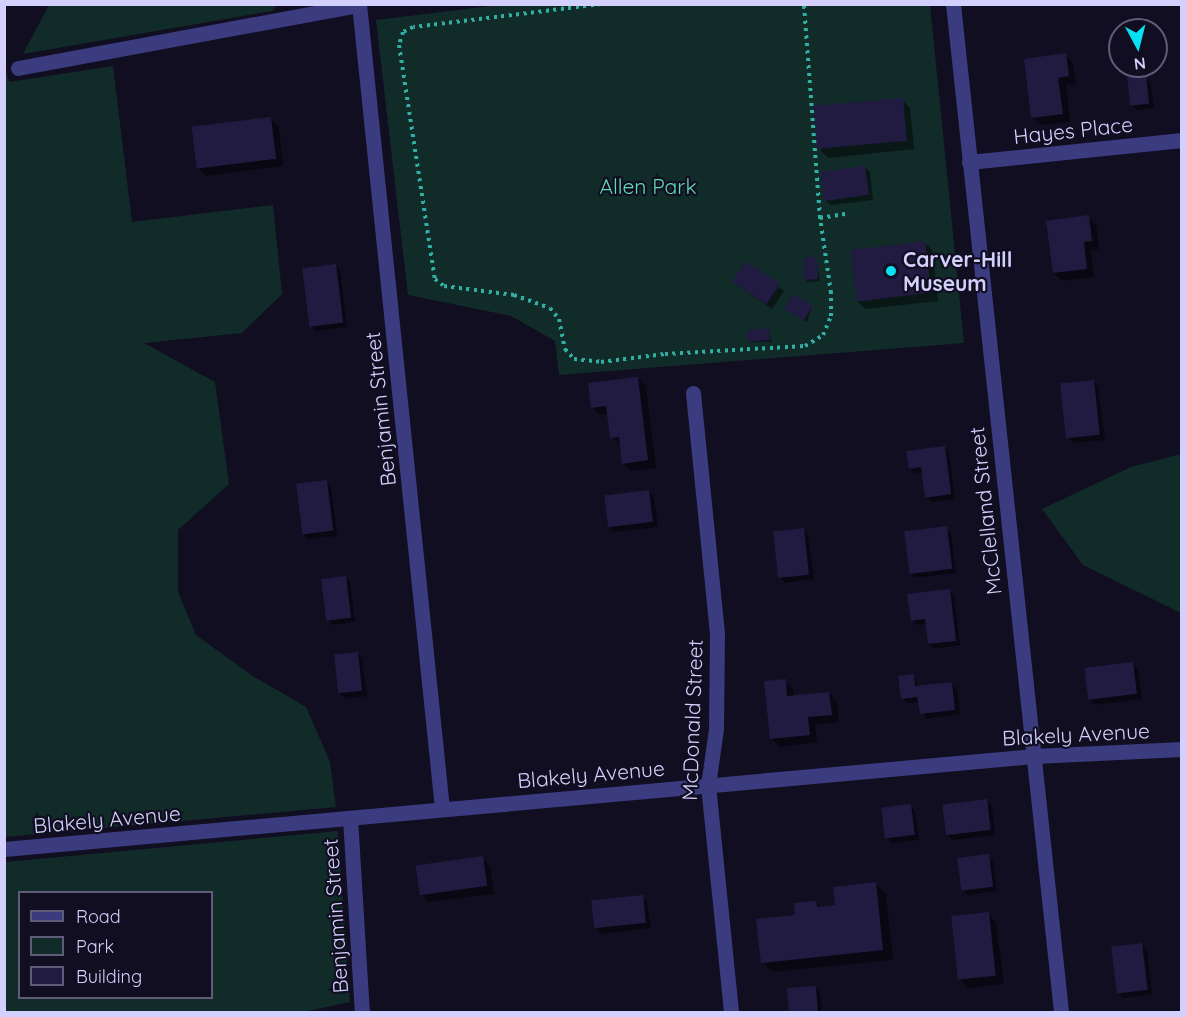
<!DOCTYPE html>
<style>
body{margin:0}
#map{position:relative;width:1186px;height:1017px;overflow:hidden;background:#110e21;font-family:Quicksand,sans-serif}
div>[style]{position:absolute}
.green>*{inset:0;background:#112b29}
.shadow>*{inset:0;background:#0007}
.building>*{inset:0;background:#211b42;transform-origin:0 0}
.path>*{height:4px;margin-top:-2px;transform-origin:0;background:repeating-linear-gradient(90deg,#32afa4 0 3px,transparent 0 7.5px)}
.street>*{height:15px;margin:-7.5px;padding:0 7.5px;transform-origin:7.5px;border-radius:7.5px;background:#3b3b7f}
.dots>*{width:16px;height:16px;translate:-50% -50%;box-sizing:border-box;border:3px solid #110e21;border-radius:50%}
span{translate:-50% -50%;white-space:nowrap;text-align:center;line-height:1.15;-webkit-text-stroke:4.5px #110e21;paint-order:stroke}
.street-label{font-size:21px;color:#d4d0fd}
.park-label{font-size:21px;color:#5fdbb8}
.poi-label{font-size:21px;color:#d4d0fd;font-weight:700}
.left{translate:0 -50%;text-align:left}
.frame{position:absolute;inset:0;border:6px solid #d4d0fd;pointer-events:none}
.legend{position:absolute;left:18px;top:891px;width:195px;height:108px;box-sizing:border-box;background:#110e21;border:2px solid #5f5c79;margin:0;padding:8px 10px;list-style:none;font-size:18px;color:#d4d0fd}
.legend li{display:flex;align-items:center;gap:12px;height:30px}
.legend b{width:30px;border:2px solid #5f5c79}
.north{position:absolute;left:1108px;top:18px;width:60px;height:60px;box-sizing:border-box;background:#110e21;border:2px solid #5f5c79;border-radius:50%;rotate:173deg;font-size:16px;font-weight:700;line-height:24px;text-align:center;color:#d4d0fd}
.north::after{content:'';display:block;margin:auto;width:21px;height:27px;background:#08e1f1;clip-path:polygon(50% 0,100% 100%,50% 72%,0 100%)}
</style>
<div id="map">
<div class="green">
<i style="clip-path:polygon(506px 4px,930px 5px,964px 343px,559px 375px,555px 341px,511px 316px,408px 295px,376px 20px)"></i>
<i style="clip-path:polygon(49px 5px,49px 4px,277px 5px,272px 11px,23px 54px)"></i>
<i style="clip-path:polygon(113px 66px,132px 222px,273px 205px,282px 294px,242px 333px,144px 343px,215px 382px,229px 484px,178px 530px,178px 592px,196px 635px,251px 675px,306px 707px,330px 762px,336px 807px,5px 837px,5px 67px,9px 82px)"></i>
<i style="clip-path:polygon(1181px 454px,1182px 454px,1181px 613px,1083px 565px,1042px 509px,1131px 467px)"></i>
<i style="clip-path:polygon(evenodd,338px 831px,350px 1002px,303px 1012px,5px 1012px,5px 862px,338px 831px,20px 892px,212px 892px,212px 998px,20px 998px,20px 892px)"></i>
</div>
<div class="shadow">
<i style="clip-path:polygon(1065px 55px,1073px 63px,1076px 84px,1066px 85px,1070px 122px,1040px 125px,1032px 117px)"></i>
<i style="clip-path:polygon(1145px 77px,1150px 82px,1154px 108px,1137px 110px,1132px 105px)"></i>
<i style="clip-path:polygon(902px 100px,910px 108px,914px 149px,828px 158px,820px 150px)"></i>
<i style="clip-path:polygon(271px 119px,279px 127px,283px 166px,206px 176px,198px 168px)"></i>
<i style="clip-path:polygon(865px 167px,870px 172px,873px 200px,830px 205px,825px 200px)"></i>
<i style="clip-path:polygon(1088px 217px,1096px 225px,1099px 249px,1091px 250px,1094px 277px,1062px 281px,1054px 273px)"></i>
<i style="clip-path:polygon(924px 242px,932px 250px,938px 301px,865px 309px,857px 301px)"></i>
<i style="clip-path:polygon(816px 258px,820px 281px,808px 282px,806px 280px)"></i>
<i style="clip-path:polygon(746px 263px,784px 291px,772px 309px,738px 286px)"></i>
<i style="clip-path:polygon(335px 265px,340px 270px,347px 327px,316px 331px,311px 326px)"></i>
<i style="clip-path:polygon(812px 307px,807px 322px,788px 310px)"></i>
<i style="clip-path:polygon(769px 329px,772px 342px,750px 342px)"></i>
<i style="clip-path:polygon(638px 378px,646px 386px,656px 468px,631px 471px,623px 463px,621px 445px,612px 437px,609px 414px,600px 415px,592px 407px)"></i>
<i style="clip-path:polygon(1093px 381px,1098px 386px,1105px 440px,1074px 443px,1068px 438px)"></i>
<i style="clip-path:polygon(944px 447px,949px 453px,955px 499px,932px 502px,926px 497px,923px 472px,915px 473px,910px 468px)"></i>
<i style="clip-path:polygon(326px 481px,331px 487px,337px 536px,308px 539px,303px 534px)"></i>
<i style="clip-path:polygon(649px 492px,654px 497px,658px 527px,614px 532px,609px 527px)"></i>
<i style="clip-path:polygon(946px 528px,951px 533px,956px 573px,915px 578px,910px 573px)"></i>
<i style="clip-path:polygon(803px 530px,808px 535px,814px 579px,785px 583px,780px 578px)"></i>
<i style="clip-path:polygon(345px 577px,350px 582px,355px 622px,333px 625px,328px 620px)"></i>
<i style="clip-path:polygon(949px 590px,954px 595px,960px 645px,934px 649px,929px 644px,927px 624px,917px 625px,912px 620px)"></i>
<i style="clip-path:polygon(357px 653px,362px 658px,367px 696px,346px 699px,340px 694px)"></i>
<i style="clip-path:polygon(1133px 663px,1138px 669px,1142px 699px,1094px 705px,1089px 700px)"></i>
<i style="clip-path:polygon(914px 676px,919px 687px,951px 683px,957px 688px,960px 714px,926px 719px,920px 702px,907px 703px,902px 698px)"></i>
<i style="clip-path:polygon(785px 681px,793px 689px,794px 697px,829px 693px,837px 701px,839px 722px,815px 725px,817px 742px,780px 747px,772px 739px)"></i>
<i style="clip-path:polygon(987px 801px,992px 806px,995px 835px,952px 840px,947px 835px)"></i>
<i style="clip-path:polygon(910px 806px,915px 811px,919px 840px,892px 843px,887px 838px)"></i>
<i style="clip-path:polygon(988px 856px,993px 861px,997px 891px,968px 895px,962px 890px)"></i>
<i style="clip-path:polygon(482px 858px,490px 866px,494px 894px,428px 902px,420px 894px)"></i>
<i style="clip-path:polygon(876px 884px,886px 894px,893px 960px,773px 972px,762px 962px,797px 917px,816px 902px,821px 908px,837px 906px)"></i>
<i style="clip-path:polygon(642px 897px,647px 902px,651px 928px,601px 934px,596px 929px)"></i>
<i style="clip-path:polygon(988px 914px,996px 922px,1004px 984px,968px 988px,960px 980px)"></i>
<i style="clip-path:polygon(1142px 945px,1147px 950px,1152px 994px,1123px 998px,1118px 993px)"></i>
<i style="clip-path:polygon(815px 987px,820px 992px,822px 1012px,790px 1012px,789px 989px)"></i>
</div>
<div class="building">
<i style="clip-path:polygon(1066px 53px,1069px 76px,1058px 78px,1063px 114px,1031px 118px,1024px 59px)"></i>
<i style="left:1146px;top:75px;width:29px;height:19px;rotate:84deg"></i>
<i style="left:903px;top:98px;width:43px;height:90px;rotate:85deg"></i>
<i style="left:271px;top:117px;width:42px;height:80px;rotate:83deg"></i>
<i style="left:865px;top:166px;width:29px;height:45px;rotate:82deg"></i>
<i style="clip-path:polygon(1089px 215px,1092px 241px,1084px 242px,1087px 269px,1053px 273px,1046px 221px)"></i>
<i style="left:925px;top:241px;width:52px;height:75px;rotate:83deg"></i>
<i style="left:817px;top:257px;width:22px;height:14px;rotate:87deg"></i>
<i style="left:746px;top:261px;width:41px;height:25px;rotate:34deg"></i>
<i style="left:336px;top:264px;width:59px;height:34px;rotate:83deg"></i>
<i style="left:793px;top:294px;width:23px;height:17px;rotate:31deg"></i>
<i style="left:769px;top:328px;width:12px;height:22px;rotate:85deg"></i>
<i style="clip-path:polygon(638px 377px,648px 460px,622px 464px,619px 437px,610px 438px,606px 406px,591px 408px,588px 383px)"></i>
<i style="left:1094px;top:380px;width:55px;height:34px;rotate:84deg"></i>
<i style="clip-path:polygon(945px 446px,951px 494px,925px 498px,921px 467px,909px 469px,906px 451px)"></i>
<i style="left:327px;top:480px;width:51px;height:31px;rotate:83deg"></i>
<i style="left:649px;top:490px;width:32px;height:45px;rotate:83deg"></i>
<i style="left:947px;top:526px;width:43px;height:43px;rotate:83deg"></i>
<i style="left:804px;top:528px;width:47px;height:31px;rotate:84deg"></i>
<i style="left:346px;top:576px;width:42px;height:25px;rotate:83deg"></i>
<i style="clip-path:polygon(950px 589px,956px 641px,928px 644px,925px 619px,911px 621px,907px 594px)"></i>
<i style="left:358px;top:652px;width:39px;height:24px;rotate:84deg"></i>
<i style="left:1133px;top:662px;width:32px;height:49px;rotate:83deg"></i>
<i style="clip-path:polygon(914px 674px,915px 686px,952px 682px,955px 710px,920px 714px,917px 697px,901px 699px,898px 676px)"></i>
<i style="clip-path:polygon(786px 679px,787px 696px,829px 692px,832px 715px,808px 717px,810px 735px,770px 739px,764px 681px)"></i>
<i style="left:987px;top:799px;width:31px;height:45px;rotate:83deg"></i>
<i style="left:911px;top:804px;width:31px;height:30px;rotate:83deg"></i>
<i style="left:989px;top:854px;width:33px;height:32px;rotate:83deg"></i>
<i style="left:483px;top:856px;width:30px;height:68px;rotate:82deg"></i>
<i style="clip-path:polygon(876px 882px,883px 950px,761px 963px,756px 919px,795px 915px,794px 903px,816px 901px,817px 907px,835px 905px,833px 887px)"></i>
<i style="left:643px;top:895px;width:28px;height:52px;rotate:84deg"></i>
<i style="left:989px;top:912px;width:64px;height:38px;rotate:84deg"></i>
<i style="left:1142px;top:943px;width:47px;height:31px;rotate:83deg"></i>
<i style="left:816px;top:986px;width:26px;height:29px;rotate:86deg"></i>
</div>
<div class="path">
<i style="left:601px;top:4px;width:189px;rotate:173deg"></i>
<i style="left:413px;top:27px;width:11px;rotate:153deg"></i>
<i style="left:403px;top:32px;width:14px;rotate:107deg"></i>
<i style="left:399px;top:45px;width:237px;rotate:81.3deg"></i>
<i style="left:435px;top:279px;width:11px;rotate:38deg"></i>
<i style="left:444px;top:286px;width:71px;rotate:7.3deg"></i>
<i style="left:514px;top:295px;width:38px;rotate:20deg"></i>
<i style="left:550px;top:308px;width:14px;rotate:51deg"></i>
<i style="left:559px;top:319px;width:31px;rotate:79deg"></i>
<i style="left:565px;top:349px;width:13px;rotate:48deg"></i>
<i style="left:574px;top:359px;width:27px;rotate:6deg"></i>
<i style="left:601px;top:362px;width:64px;rotate:-7.1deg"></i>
<i style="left:665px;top:354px;width:140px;rotate:-3.3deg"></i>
<i style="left:805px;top:346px;width:21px;rotate:-31deg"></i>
<i style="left:823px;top:335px;width:21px;rotate:-67deg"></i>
<i style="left:831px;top:316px;width:23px;rotate:-90deg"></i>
<i style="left:831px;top:293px;width:76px;rotate:-98.3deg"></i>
<i style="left:820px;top:218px;width:215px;rotate:-94.3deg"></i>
<i style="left:820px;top:218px;width:30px;rotate:-9deg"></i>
</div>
<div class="street">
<i style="left:359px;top:4px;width:809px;rotate:84.11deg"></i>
<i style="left:953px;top:4px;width:1014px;rotate:83.88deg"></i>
<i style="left:18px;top:68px;width:347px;rotate:-10.5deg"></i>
<i style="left:969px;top:162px;width:214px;rotate:-5.9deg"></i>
<i style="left:693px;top:393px;width:242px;rotate:84.3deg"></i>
<i style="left:717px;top:634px;width:95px;rotate:90.6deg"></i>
<i style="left:716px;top:729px;width:57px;rotate:98.1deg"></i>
<i style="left:708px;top:785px;width:228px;rotate:84.2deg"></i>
<i style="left:350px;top:818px;width:194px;rotate:86.5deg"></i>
<i style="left:4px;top:849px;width:1034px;rotate:-5.16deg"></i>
<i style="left:1034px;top:756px;width:148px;rotate:-2.7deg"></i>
</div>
<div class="dots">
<i style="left:891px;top:271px;background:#08e1f1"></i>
</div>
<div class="street-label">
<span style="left:1073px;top:130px;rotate:-6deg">Hayes Place</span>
<span style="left:380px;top:409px;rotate:-96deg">Benjamin Street</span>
<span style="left:985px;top:511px;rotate:-96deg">McClelland Street</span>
<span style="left:692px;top:720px;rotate:-88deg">McDonald Street</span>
<span style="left:1076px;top:734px;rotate:-3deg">Blakely Avenue</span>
<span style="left:591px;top:774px;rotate:-5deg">Blakely Avenue</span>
<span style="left:107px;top:819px;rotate:-5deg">Blakely Avenue</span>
<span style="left:335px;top:916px;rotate:-94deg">Benjamin Street</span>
</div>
<div class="park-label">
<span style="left:648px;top:186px">Allen Park</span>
</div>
<div class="poi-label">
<span class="left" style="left:903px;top:271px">Carver-Hill<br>Museum</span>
</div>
<div class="frame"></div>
<ul class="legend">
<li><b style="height:8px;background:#3b3b7f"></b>Road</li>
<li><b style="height:16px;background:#112b29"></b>Park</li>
<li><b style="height:16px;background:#211b42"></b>Building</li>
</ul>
<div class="north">N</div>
</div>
